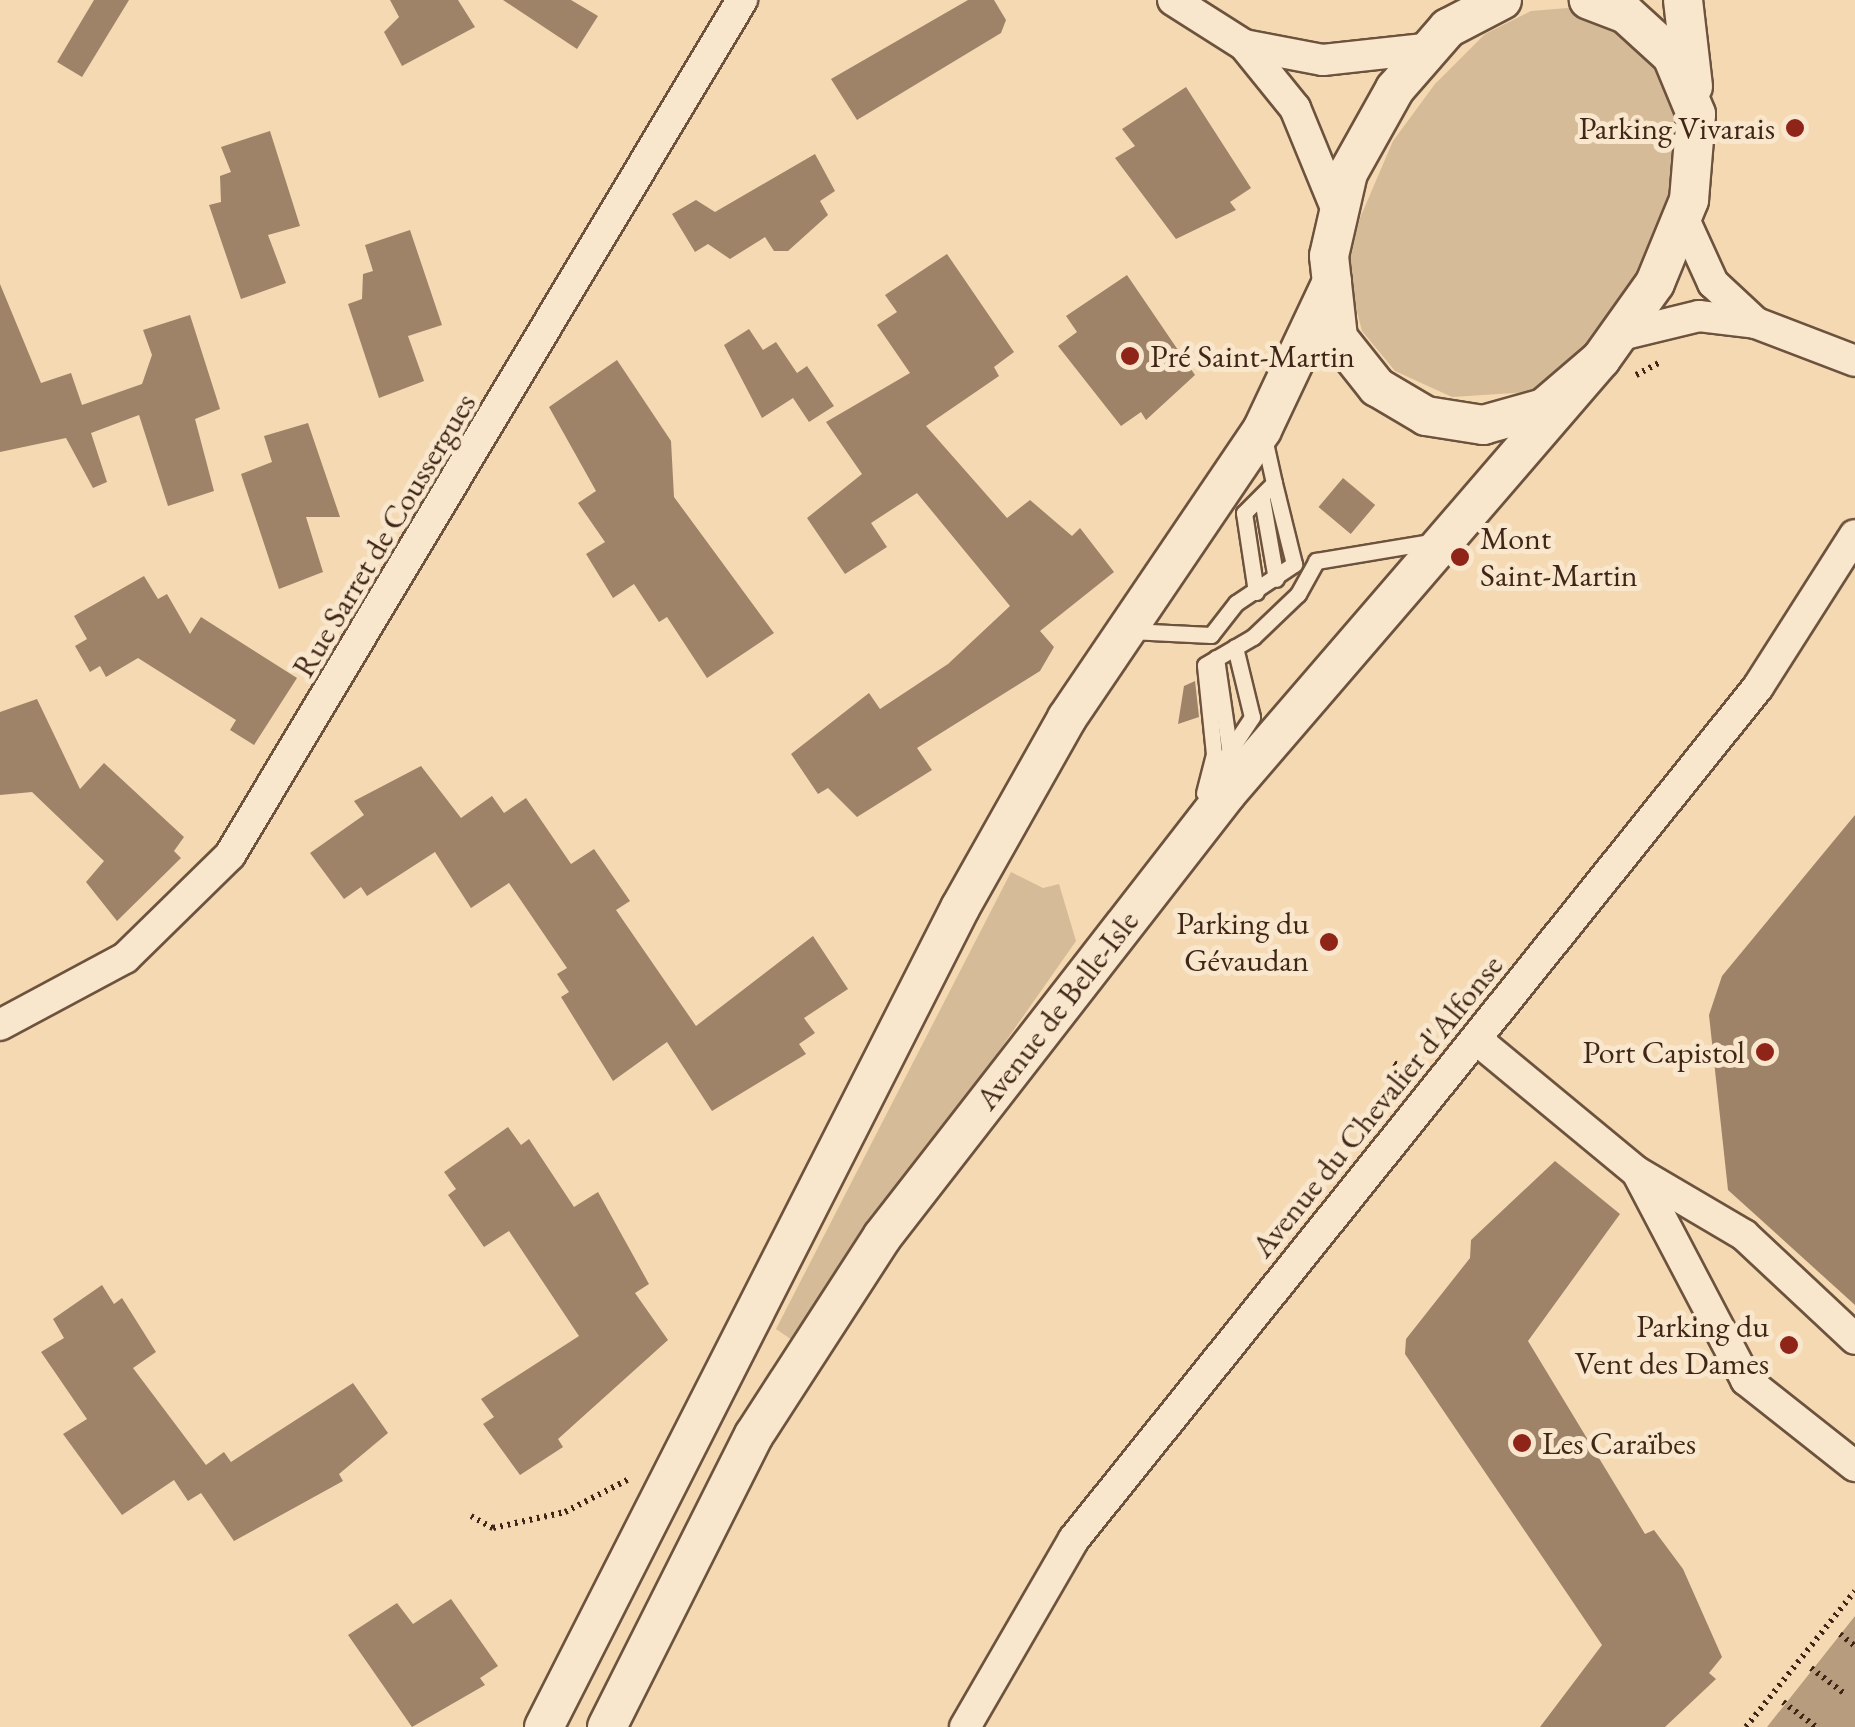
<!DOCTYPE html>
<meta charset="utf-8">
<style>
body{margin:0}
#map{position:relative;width:1855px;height:1727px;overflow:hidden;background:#f4d9b2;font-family:"EB Garamond",serif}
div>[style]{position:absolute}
.green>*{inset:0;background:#d5bb98}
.water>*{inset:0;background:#b79c7d}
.building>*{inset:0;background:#9e8368;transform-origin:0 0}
.path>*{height:6px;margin-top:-3px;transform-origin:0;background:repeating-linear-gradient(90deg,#402617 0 2.5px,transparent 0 7.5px)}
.roads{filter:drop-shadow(2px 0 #6d533e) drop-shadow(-2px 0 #6d533e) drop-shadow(0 2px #6d533e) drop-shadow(0 -2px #6d533e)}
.service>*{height:15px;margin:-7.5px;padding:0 7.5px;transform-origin:7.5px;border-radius:7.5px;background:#f8e6cd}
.minor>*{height:30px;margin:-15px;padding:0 15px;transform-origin:15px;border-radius:15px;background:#f8e6cd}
.tertiary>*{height:38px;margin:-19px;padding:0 19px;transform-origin:19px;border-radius:19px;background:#f8e6cd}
.dots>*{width:28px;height:28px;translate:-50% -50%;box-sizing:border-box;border:5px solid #f8e6cd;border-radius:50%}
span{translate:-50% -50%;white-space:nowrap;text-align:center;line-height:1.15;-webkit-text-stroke:10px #f8e6cd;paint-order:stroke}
.poi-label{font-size:32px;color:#402617}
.right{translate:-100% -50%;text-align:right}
.left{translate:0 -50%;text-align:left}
.street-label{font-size:32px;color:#402617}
</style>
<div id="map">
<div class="green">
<i style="clip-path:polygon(1568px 8px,1640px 46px,1679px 103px,1680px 153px,1661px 220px,1635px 289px,1580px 359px,1528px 392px,1452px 397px,1395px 371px,1362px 331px,1347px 273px,1360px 218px,1393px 141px,1435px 84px,1485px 34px,1531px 11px)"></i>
<i style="clip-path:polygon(1011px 872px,1043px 888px,1059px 884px,1076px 941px,795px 1342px,776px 1329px)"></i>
</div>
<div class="water">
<i style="clip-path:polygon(1855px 1616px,1855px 1727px,1767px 1727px)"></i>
</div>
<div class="building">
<i style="clip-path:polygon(94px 0,129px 0,82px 77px,57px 62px)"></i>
<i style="clip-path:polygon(390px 0,458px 0,475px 27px,402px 66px,384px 32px,399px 17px)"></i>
<i style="clip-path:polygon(503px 0,571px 0,598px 16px,577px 49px)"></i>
<i style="clip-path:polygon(968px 0,994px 0,1006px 20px,1001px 33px,857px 120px,831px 79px)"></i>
<i style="clip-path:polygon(1186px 87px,1251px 188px,1230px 202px,1236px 210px,1176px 239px,1115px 158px,1135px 146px,1122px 129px)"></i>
<i style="clip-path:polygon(270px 131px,300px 226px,268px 235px,286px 283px,241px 299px,209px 205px,221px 202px,220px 176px,231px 172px,221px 147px)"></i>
<i style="clip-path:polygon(815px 154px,835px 191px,820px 201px,828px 215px,788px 251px,774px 251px,765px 237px,730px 259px,708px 244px,695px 252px,672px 214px,696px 200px,715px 212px)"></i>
<i style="clip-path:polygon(410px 230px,442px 325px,408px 336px,424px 381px,379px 398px,348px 304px,362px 299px,363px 274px,373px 271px,365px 245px)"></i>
<i style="clip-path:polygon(947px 254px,1014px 352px,994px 367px,999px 376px,926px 426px,1007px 518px,1030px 500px,1072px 536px,1080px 528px,1114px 572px,1040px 631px,1054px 647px,1040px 671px,917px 748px,932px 770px,857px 817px,828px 788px,818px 794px,791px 754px,869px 693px,880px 709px,948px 664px,1010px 606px,917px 493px,871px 523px,887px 547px,845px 574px,807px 518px,862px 474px,826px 422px,910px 373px,877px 325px,897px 312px,885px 295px)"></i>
<i style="clip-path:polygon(1127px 275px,1195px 375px,1146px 420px,1141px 412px,1121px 426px,1058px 346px,1077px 332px,1066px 316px)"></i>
<i style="clip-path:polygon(0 284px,41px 383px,71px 373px,82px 405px,142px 384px,152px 355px,143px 330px,190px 315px,220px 409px,195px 419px,214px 491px,168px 506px,139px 415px,91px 433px,107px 482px,93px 488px,66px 438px,0 452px)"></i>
<i style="clip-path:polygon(749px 329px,763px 350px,776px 342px,797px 373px,807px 366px,834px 406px,809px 422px,793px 398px,762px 418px,724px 345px)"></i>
<i style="clip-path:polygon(617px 360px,671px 441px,674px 497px,774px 633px,707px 678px,667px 617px,659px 622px,634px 584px,613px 598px,586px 554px,605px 542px,578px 503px,596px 491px,549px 407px)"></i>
<i style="clip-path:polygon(308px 423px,340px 517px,306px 517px,323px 572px,279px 589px,241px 474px,272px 462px,264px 436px)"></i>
<i style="left:1343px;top:478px;width:42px;height:38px;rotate:40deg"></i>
<i style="clip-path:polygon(144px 576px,158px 599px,167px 594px,190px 634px,201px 617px,297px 678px,254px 745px,230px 730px,236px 720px,138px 658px,106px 677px,100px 666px,90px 672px,75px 646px,87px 639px,74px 616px)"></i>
<i style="clip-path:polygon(1195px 681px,1199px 717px,1178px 724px,1184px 686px)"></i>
<i style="clip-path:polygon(37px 699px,80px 789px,104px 763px,184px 837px,174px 851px,181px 858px,117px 921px,86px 882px,104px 861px,32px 792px,0 795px,0 712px)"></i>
<i style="clip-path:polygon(421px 766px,461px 818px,492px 796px,504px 813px,526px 798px,571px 864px,594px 849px,630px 901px,616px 910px,696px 1026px,813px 936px,848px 989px,804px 1018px,815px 1033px,799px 1044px,806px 1054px,712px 1111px,667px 1042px,613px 1081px,561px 997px,569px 992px,557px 974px,567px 968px,509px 883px,471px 908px,435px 852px,367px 896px,361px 887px,344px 899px,310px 853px,364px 815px,354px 801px)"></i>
<i style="clip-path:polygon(1855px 815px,1855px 1305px,1728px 1190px,1709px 1015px,1722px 976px)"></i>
<i style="clip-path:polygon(508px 1127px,521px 1145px,529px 1139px,574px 1207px,598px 1192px,649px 1284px,635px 1293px,668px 1340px,558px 1439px,563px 1447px,520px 1475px,483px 1424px,494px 1417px,481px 1399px,579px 1336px,509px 1231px,484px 1247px,448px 1195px,456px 1189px,444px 1172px)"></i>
<i style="clip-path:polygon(1555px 1161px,1620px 1214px,1528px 1341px,1645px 1534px,1654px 1530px,1683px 1569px,1722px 1657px,1709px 1673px,1716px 1679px,1665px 1727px,1540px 1727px,1602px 1645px,1405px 1354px,1406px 1339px,1470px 1258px,1471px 1240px)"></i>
<i style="clip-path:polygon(102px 1285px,114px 1304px,122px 1298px,156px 1352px,133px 1368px,206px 1465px,224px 1452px,231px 1462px,353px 1383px,388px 1433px,339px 1474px,343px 1481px,234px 1541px,201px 1493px,188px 1501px,174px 1480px,122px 1515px,63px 1434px,87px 1419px,41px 1352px,64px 1338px,53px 1319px)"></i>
<i style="clip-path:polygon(451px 1599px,498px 1666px,480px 1678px,485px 1685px,412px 1727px,348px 1635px,397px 1603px,413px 1624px)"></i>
</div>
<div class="path">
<i style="left:1636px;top:375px;width:27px;rotate:-28deg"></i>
<i style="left:1394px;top:1063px;width:18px;rotate:34deg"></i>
<i style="left:471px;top:1516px;width:25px;rotate:29deg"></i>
<i style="left:493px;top:1528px;width:74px;rotate:-12.5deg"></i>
<i style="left:565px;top:1512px;width:74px;rotate:-27.3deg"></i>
<i style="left:1840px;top:1634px;width:19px;rotate:39deg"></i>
<i style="left:1811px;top:1668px;width:43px;rotate:37.4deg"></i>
<i style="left:1783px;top:1702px;width:41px;rotate:37.1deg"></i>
<i style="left:1746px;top:1727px;width:174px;rotate:-51.3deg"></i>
</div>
<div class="roads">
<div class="service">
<i style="left:1262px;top:499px;width:81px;rotate:80.1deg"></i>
<i style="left:1256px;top:592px;width:80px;rotate:-98.6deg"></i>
<i style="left:1244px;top:513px;width:42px;rotate:-45deg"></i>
<i style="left:1274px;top:483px;width:46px;rotate:-102.5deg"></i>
<i style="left:1130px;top:631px;width:81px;rotate:2.8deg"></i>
<i style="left:1211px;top:635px;width:41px;rotate:-52deg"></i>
<i style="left:1236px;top:603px;width:70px;rotate:-33.9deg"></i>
<i style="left:1294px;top:564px;width:83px;rotate:-103.9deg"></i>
<i style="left:1216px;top:658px;width:90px;rotate:81.7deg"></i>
<i style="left:1215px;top:773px;width:67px;rotate:-56.5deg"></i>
<i style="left:1252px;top:717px;width:72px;rotate:-103.7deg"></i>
<i style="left:1204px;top:793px;width:40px;rotate:-75.6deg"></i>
<i style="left:1214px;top:754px;width:89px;rotate:-95.8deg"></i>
<i style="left:1205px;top:665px;width:56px;rotate:-30.3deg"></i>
<i style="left:1253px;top:637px;width:62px;rotate:-43.7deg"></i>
<i style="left:1298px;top:594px;width:38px;rotate:-61deg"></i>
<i style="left:1316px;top:561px;width:121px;rotate:-9.5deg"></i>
</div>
<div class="minor">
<i style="left:1173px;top:0;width:84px;rotate:32.4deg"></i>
<i style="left:1244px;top:45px;width:81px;rotate:51deg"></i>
<i style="left:1295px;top:108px;width:113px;rotate:67.7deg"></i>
<i style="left:1244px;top:45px;width:80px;rotate:10.8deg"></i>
<i style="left:1323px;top:60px;width:109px;rotate:-6.3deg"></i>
<i style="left:1682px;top:215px;width:75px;rotate:65.5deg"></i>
<i style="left:1713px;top:283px;width:59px;rotate:42.9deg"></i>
<i style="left:1617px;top:336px;width:84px;rotate:-13.7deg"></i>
<i style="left:1699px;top:316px;width:57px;rotate:7deg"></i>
<i style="left:1756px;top:323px;width:106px;rotate:21deg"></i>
<i style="left:0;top:1025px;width:142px;rotate:-28.2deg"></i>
<i style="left:125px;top:958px;width:147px;rotate:-44.4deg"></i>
<i style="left:230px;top:855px;width:997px;rotate:-59.09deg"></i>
<i style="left:1476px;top:1039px;width:209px;rotate:39.6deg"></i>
<i style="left:1637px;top:1172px;width:124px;rotate:30.5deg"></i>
<i style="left:1744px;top:1235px;width:152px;rotate:43.1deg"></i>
<i style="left:1638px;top:1174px;width:233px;rotate:62.3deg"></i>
<i style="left:1746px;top:1380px;width:139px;rotate:38.3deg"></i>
<i style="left:965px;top:1727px;width:217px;rotate:-59.9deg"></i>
<i style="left:1074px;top:1539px;width:1093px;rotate:-51.24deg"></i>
<i style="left:1758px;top:687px;width:180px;rotate:-57.5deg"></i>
</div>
<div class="tertiary">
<i style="left:1502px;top:0;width:61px;rotate:152.6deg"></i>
<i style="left:1448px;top:28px;width:81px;rotate:131deg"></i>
<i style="left:1395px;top:89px;width:96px;rotate:119.2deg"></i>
<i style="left:1348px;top:173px;width:85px;rotate:102.9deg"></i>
<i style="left:1329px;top:256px;width:82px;rotate:83.7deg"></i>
<i style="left:1338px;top:338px;width:63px;rotate:51.5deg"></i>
<i style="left:1377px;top:387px;width:57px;rotate:30.6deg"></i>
<i style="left:1426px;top:416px;width:58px;rotate:9deg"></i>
<i style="left:1483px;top:425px;width:63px;rotate:-15.6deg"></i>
<i style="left:1544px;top:408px;width:75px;rotate:-40.7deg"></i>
<i style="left:1601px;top:359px;width:93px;rotate:-54.6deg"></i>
<i style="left:1655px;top:283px;width:90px;rotate:-67.7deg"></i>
<i style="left:1689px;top:200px;width:86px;rotate:-85.3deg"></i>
<i style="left:1696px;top:114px;width:63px;rotate:-112.5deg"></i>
<i style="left:1672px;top:56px;width:62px;rotate:-137.6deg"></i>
<i style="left:1626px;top:14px;width:40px;rotate:-159deg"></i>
<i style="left:1683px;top:0;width:87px;rotate:83.4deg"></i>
<i style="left:544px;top:1727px;width:919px;rotate:-63.07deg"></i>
<i style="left:960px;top:908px;width:218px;rotate:-60.6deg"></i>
<i style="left:1067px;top:718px;width:348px;rotate:-55.9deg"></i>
<i style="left:1262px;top:430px;width:164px;rotate:-64.7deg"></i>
<i style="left:607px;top:1727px;width:327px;rotate:-63.3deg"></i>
<i style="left:754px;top:1435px;width:236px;rotate:-57.1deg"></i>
<i style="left:882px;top:1237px;width:562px;rotate:-52.15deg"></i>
<i style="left:1227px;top:793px;width:573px;rotate:-49.25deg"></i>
</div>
</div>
<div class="dots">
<i style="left:1795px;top:128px;background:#8f2418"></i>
<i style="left:1130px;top:356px;background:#8f2418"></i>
<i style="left:1460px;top:557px;background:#8f2418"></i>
<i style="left:1329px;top:942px;background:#8f2418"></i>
<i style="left:1765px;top:1052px;background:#8f2418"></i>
<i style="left:1789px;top:1345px;background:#8f2418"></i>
<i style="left:1522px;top:1443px;background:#8f2418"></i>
</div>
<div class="poi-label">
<span class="right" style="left:1775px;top:128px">Parking Vivarais</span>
<span class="left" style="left:1150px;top:356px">Pré Saint-Martin</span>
<span class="left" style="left:1480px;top:557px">Mont<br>Saint-Martin</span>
<span class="right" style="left:1309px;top:942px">Parking du<br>Gévaudan</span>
<span class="right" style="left:1745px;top:1052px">Port Capistol</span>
<span class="right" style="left:1769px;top:1345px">Parking du<br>Vent des Dames</span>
<span class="left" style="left:1542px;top:1443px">Les Caraïbes</span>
</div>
<div class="street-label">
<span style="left:384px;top:535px;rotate:-59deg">Rue Sarret de Coussergues</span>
<span style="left:1057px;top:1010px;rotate:-52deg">Avenue de Belle-Isle</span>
<span style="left:1377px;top:1106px;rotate:-51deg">Avenue du Chevalier d'Alfonse</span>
</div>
</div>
